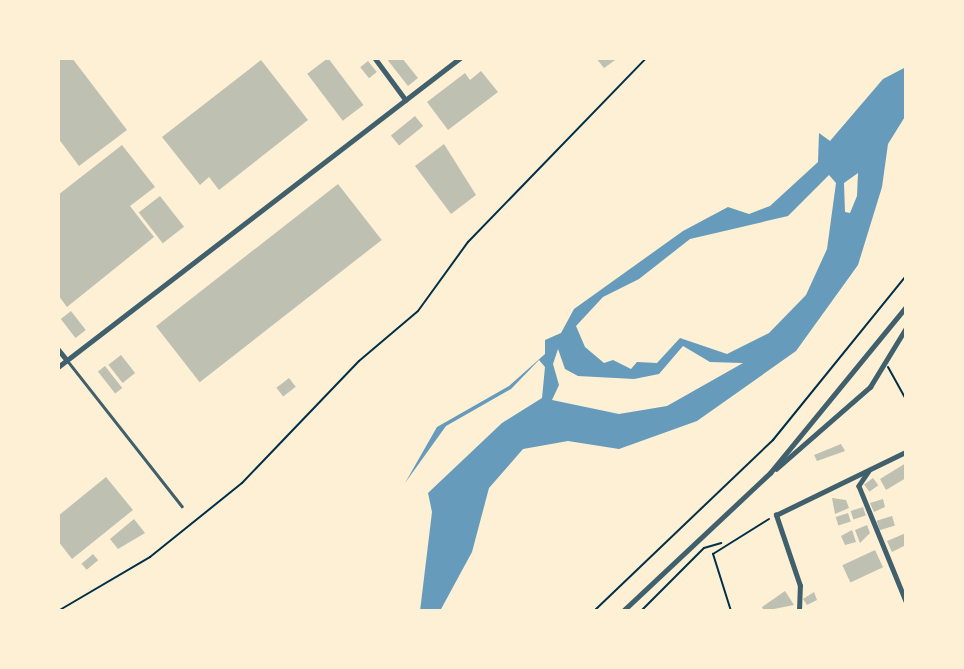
<!DOCTYPE html>
<style>
body{margin:0}
#map{position:relative;width:964px;height:669px;overflow:hidden;background:#fdf0d5;font-family:"Fira Sans",sans-serif}
div>[style]{position:absolute}
.water>*{inset:0;background:#669bbc}
.building>*{inset:0;background:#bec0b2;transform-origin:0 0}
.path>*{height:2px;margin:-1px;padding:0 1px;transform-origin:1px;border-radius:1px;background:#003049}
.service>*{height:2.5px;margin:-1.25px;padding:0 1.25px;transform-origin:1.25px;border-radius:1.25px;background:#3f606c}
.minor>*{height:4.5px;margin:-2.25px;padding:0 2.25px;transform-origin:2.25px;border-radius:2.25px;background:#3f606c}
span{translate:-50% -50%;white-space:nowrap;text-align:center;line-height:1.15;-webkit-text-stroke:5px #fdf0d5;paint-order:stroke}
.frame{position:absolute;inset:0;border:60px solid #fdf0d5;pointer-events:none}
</style>
<div id="map">
<div class="water">
<i style="clip-path:polygon(evenodd,906px 67px,906px 115px,888px 144px,882px 187px,858px 265px,796px 351px,697px 421px,619px 449px,568px 441px,523px 449px,489px 488px,472px 552px,440px 611px,420px 611px,432px 512px,428px 493px,502px 423px,542px 398px,545px 367px,539px 360px,511px 389px,446px 426px,405px 483px,437px 427px,509px 386px,545px 354px,545px 340px,561px 333px,574px 309px,683px 231px,728px 207px,749px 214px,770px 206px,818px 162px,819px 133px,830px 141px,883px 79px,906px 67px,858px 173px,857px 196px,850px 213px,845px 212px,844px 183px,858px 173px,906px 67px,829px 175px,836px 183px,827px 249px,806px 295px,769px 333px,727px 354px,680px 338px,657px 363px,637px 362px,631px 369px,613px 360px,604px 363px,585px 347px,576px 326px,603px 297px,639px 279px,690px 239px,788px 216px,829px 175px,906px 67px,683px 346px,710px 362px,743px 363px,667px 406px,619px 414px,552px 400px,559px 385px,553px 364px,558px 349px,565px 369px,578px 376px,634px 379px,659px 374px,683px 346px)"></i>
</div>
<div class="building">
<i style="clip-path:polygon(58px 58px,72px 58px,127px 130px,79px 166px,58px 138px)"></i>
<i style="left:328px;top:58px;width:59px;height:26px;rotate:53deg"></i>
<i style="clip-path:polygon(386px 58px,402px 58px,418px 78px,408px 86px)"></i>
<i style="clip-path:polygon(596px 58px,618px 58px,604px 68px)"></i>
<i style="clip-path:polygon(261px 60px,308px 120px,219px 190px,209px 177px,200px 185px,162px 137px)"></i>
<i style="left:368px;top:61px;width:14px;height:10px;rotate:51deg"></i>
<i style="clip-path:polygon(481px 71px,498px 92px,448px 130px,427px 102px,465px 73px,470px 80px)"></i>
<i style="left:415px;top:116px;width:13px;height:31px;rotate:51deg"></i>
<i style="clip-path:polygon(444px 144px,476px 195px,451px 214px,415px 166px)"></i>
<i style="clip-path:polygon(122px 145px,155px 187px,130px 206px,154px 237px,67px 307px,58px 295px,58px 195px)"></i>
<i style="left:338px;top:184px;width:71px;height:231px;rotate:52deg"></i>
<i style="left:160px;top:196px;width:39px;height:27px;rotate:52deg"></i>
<i style="left:71px;top:311px;width:24px;height:13px;rotate:52deg"></i>
<i style="left:121px;top:355px;width:23px;height:16px;rotate:52deg"></i>
<i style="left:105px;top:366px;width:28px;height:9px;rotate:52deg"></i>
<i style="left:289px;top:378px;width:11px;height:16px;rotate:52deg"></i>
<i style="clip-path:polygon(841px 444px,845px 451px,817px 461px,814px 455px)"></i>
<i style="clip-path:polygon(906px 463px,906px 478px,886px 490px,880px 479px)"></i>
<i style="clip-path:polygon(106px 477px,133px 510px,72px 559px,58px 541px,58px 516px)"></i>
<i style="left:873px;top:478px;width:9px;height:11px;rotate:54deg"></i>
<i style="clip-path:polygon(832px 498px,846px 500px,849px 508px,835px 514px)"></i>
<i style="clip-path:polygon(883px 499px,885px 507px,874px 512px,870px 503px)"></i>
<i style="left:863px;top:507px;width:9px;height:13px;rotate:72deg"></i>
<i style="left:848px;top:513px;width:9px;height:13px;rotate:72deg"></i>
<i style="left:892px;top:516px;width:10px;height:16px;rotate:73deg"></i>
<i style="clip-path:polygon(134px 519px,145px 533px,118px 549px,110px 539px)"></i>
<i style="clip-path:polygon(867px 525px,870px 533px,860px 543px,855px 530px)"></i>
<i style="clip-path:polygon(852px 530px,856px 542px,845px 545px,841px 536px)"></i>
<i style="clip-path:polygon(906px 533px,906px 545px,892px 552px,887px 541px)"></i>
<i style="left:875px;top:550px;width:19px;height:36px;rotate:65deg"></i>
<i style="left:93px;top:554px;width:8px;height:15px;rotate:50deg"></i>
<i style="clip-path:polygon(785px 591px,794px 605px,764px 611px,762px 607px)"></i>
<i style="clip-path:polygon(814px 592px,817px 600px,807px 605px,803px 599px)"></i>
</div>
<div class="path">
<i style="left:888px;top:367px;width:38px;rotate:61deg"></i>
<i style="left:58px;top:611px;width:107px;rotate:-30.4deg"></i>
<i style="left:150px;top:557px;width:118px;rotate:-38.8deg"></i>
<i style="left:242px;top:483px;width:169px;rotate:-46.2deg"></i>
<i style="left:359px;top:361px;width:77px;rotate:-40.3deg"></i>
<i style="left:418px;top:311px;width:85px;rotate:-54.1deg"></i>
<i style="left:468px;top:242px;width:256px;rotate:-45.9deg"></i>
<i style="left:594px;top:611px;width:248px;rotate:-43.7deg"></i>
<i style="left:773px;top:440px;width:211px;rotate:-51deg"></i>
<i style="left:641px;top:611px;width:89px;rotate:-45deg"></i>
<i style="left:704px;top:548px;width:18px;rotate:-16deg"></i>
<i style="left:731px;top:611px;width:60px;rotate:-107.5deg"></i>
<i style="left:713px;top:554px;width:66px;rotate:-32deg"></i>
</div>
<div class="service">
<i style="left:67px;top:360px;width:186px;rotate:51.8deg"></i>
</div>
<div class="minor">
<i style="left:375px;top:58px;width:52px;rotate:53.6deg"></i>
<i style="left:58px;top:349px;width:14px;rotate:51deg"></i>
<i style="left:58px;top:367px;width:507px;rotate:-37.55deg"></i>
<i style="left:776px;top:469px;width:125px;rotate:-41.1deg"></i>
<i style="left:870px;top:387px;width:69px;rotate:-58.6deg"></i>
<i style="left:869px;top:471px;width:18px;rotate:124deg"></i>
<i style="left:859px;top:486px;width:124px;rotate:67.8deg"></i>
<i style="left:623px;top:611px;width:202px;rotate:-43.2deg"></i>
<i style="left:770px;top:473px;width:215px;rotate:-50.7deg"></i>
<i style="left:799px;top:611px;width:25px;rotate:-88deg"></i>
<i style="left:800px;top:586px;width:75px;rotate:-108.7deg"></i>
<i style="left:776px;top:515px;width:144px;rotate:-25.9deg"></i>
</div>
<div class="frame"></div>
</div>
